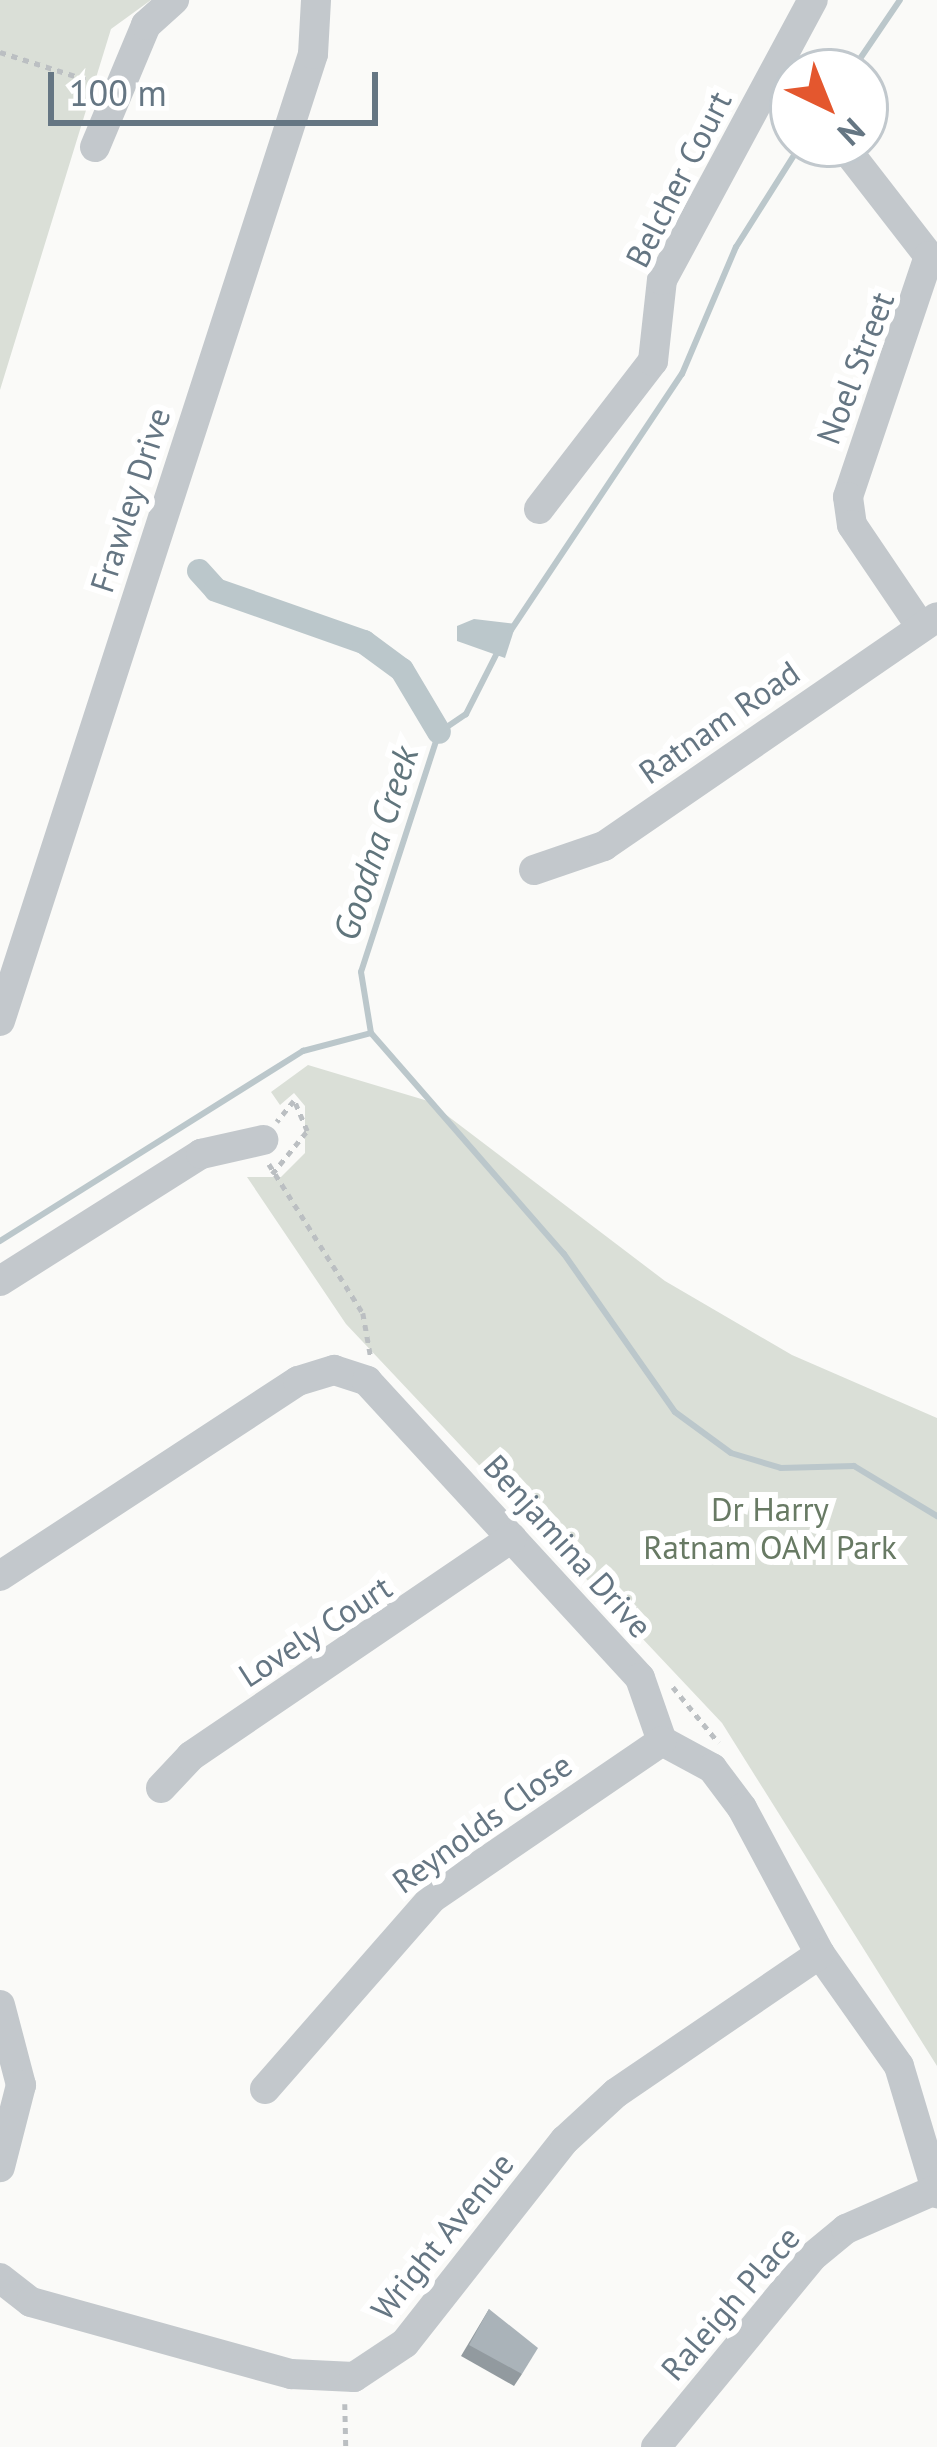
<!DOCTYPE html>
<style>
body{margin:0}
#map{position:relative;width:937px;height:2447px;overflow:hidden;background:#fafaf8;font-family:"PT Sans",sans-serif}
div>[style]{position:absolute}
.green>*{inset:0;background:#dadfd7}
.water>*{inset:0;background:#bbc7cb}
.stream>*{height:6px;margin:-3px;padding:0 3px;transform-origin:3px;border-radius:3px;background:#bbc7cb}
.canal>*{height:24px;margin:-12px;padding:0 12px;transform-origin:12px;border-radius:12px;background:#bbc7cb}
.path>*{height:4.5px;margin-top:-2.25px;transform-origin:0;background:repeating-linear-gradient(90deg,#bbbfc2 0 6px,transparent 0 12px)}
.minor>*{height:30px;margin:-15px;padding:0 15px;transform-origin:15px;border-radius:15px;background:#c3c8cc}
.wall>*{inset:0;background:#929a9f}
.building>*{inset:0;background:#aab3b9}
span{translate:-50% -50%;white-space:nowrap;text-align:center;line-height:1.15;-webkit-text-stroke:12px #fff;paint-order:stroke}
.street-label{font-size:33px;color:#657683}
.park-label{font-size:33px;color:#687a64}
.water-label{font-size:36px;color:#60757c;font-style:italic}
.north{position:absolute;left:769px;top:48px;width:120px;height:120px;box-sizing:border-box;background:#fff;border:3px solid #c1c8cd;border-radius:50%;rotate:137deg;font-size:33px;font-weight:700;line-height:48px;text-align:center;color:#657683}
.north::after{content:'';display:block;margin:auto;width:42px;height:54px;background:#e4572e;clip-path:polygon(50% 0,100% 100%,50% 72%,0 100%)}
.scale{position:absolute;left:48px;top:72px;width:330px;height:54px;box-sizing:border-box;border:6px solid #657683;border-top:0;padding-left:15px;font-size:36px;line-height:42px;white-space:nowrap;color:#657683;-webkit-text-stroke:9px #fff;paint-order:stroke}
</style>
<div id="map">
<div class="green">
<i style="clip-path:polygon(0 0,151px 0,111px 29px,0 390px)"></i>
<i style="clip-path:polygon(308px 1065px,428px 1101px,665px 1281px,792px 1355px,937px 1418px,937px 2066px,722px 1723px,346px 1324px,247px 1177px,281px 1177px,305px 1153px,305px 1106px,294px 1093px,280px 1105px,271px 1092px)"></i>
</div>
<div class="water">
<i style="clip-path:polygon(474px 619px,516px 624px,505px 658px,457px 641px,457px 626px)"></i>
</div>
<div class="stream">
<i style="left:851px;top:72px;width:87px;rotate:-55.8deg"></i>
<i style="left:511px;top:630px;width:308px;rotate:-56.3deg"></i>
<i style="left:682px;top:374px;width:138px;rotate:-67deg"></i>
<i style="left:736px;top:247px;width:122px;rotate:-57.7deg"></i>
<i style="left:498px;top:651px;width:71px;rotate:116.9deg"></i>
<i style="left:466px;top:714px;width:32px;rotate:146deg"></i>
<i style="left:439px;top:732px;width:252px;rotate:108deg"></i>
<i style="left:361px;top:972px;width:62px;rotate:80.7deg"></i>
<i style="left:371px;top:1033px;width:293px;rotate:48.9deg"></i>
<i style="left:564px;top:1254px;width:193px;rotate:54.9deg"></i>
<i style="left:675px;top:1412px;width:69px;rotate:36.2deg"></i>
<i style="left:731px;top:1453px;width:52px;rotate:16.7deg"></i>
<i style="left:781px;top:1468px;width:73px;rotate:-1.6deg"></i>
<i style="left:854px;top:1466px;width:97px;rotate:31.1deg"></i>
<i style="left:0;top:1241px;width:358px;rotate:-32.1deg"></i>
<i style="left:303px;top:1051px;width:70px;rotate:-14.8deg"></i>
</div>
<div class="canal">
<i style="left:199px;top:571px;width:25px;rotate:48deg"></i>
<i style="left:216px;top:590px;width:157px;rotate:19.4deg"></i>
<i style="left:364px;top:642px;width:47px;rotate:36.4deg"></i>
<i style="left:402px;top:670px;width:72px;rotate:59.2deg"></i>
</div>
<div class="path">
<i style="left:0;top:52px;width:102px;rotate:17.7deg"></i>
<i style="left:269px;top:1164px;width:176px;rotate:57.8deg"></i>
<i style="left:363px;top:1313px;width:46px;rotate:79.9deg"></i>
<i style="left:272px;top:1174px;width:55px;rotate:-50.9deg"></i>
<i style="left:307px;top:1131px;width:33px;rotate:-113deg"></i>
<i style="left:294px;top:1101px;width:27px;rotate:129deg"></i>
<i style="left:673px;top:1687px;width:72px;rotate:50.6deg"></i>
<i style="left:345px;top:2404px;width:43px;rotate:88.7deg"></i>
</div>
<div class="minor">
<i style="left:842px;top:144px;width:142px;rotate:52.2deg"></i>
<i style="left:929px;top:256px;width:254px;rotate:108.6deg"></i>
<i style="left:848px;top:497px;width:28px;rotate:82deg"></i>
<i style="left:852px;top:525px;width:123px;rotate:55.9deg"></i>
<i style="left:95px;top:147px;width:132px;rotate:-67.3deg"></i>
<i style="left:146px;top:25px;width:38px;rotate:-42deg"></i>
<i style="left:539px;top:509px;width:187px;rotate:-52.4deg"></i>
<i style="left:653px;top:361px;width:81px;rotate:-83.7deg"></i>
<i style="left:662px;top:280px;width:318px;rotate:-61.7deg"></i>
<i style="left:534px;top:870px;width:74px;rotate:-18.9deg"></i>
<i style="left:604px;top:846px;width:404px;rotate:-34.5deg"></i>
<i style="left:0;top:1021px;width:1016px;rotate:-72.06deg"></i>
<i style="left:313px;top:54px;width:54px;rotate:-86.8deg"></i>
<i style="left:0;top:1281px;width:238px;rotate:-32.3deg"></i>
<i style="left:201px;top:1154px;width:64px;rotate:-12.7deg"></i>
<i style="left:0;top:1576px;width:356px;rotate:-33.2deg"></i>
<i style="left:298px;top:1381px;width:38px;rotate:-17deg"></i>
<i style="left:334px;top:1370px;width:35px;rotate:18deg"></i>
<i style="left:367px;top:1381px;width:403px;rotate:47.4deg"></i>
<i style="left:640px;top:1678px;width:67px;rotate:70.8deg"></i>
<i style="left:662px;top:1741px;width:57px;rotate:28.4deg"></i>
<i style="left:712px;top:1768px;width:50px;rotate:53.1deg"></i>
<i style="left:742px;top:1808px;width:166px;rotate:61.9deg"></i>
<i style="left:820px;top:1954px;width:137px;rotate:54.8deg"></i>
<i style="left:899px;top:2066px;width:133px;rotate:73.3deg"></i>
<i style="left:161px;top:1788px;width:44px;rotate:-46.8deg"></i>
<i style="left:191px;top:1756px;width:388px;rotate:-34.2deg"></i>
<i style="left:0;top:2005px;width:83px;rotate:75.3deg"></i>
<i style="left:21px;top:2085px;width:85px;rotate:104.4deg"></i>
<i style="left:265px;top:2089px;width:254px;rotate:-48.8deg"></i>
<i style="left:432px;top:1898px;width:278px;rotate:-34.3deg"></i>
<i style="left:0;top:2278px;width:39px;rotate:38deg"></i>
<i style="left:31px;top:2302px;width:270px;rotate:15.5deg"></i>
<i style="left:291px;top:2374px;width:63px;rotate:2.7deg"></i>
<i style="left:354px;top:2377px;width:61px;rotate:-33.7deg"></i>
<i style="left:405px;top:2343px;width:258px;rotate:-51.8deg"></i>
<i style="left:565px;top:2140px;width:69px;rotate:-42.7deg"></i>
<i style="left:616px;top:2093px;width:247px;rotate:-34.3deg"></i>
<i style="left:656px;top:2447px;width:246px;rotate:-50.6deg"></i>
<i style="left:812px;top:2257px;width:44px;rotate:-39.5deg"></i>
<i style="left:846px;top:2229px;width:97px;rotate:-23.7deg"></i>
</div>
<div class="wall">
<i style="clip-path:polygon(489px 2309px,522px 2374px,514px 2386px,461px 2356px)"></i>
</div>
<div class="building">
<i style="clip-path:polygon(489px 2309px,538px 2348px,522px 2374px,469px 2345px)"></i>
</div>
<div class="street-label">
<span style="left:678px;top:179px;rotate:-63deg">Belcher Court</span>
<span style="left:855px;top:368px;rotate:-69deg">Noel Street</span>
<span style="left:130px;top:500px;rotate:-72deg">Frawley Drive</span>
<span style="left:719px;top:722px;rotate:-35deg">Ratnam Road</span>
<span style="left:568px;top:1546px;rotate:48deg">Benjamina Drive</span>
<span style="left:315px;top:1631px;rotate:-33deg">Lovely Court</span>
<span style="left:482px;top:1823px;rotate:-36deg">Reynolds Close</span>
<span style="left:442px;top:2236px;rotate:-51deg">Wright Avenue</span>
<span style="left:730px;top:2303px;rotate:-49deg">Raleigh Place</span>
</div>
<div class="park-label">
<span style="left:770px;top:1528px">Dr Harry<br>Ratnam OAM Park</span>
</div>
<div class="water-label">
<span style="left:375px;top:843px;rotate:-72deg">Goodna Creek</span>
</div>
<div class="north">N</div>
<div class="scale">100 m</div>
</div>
